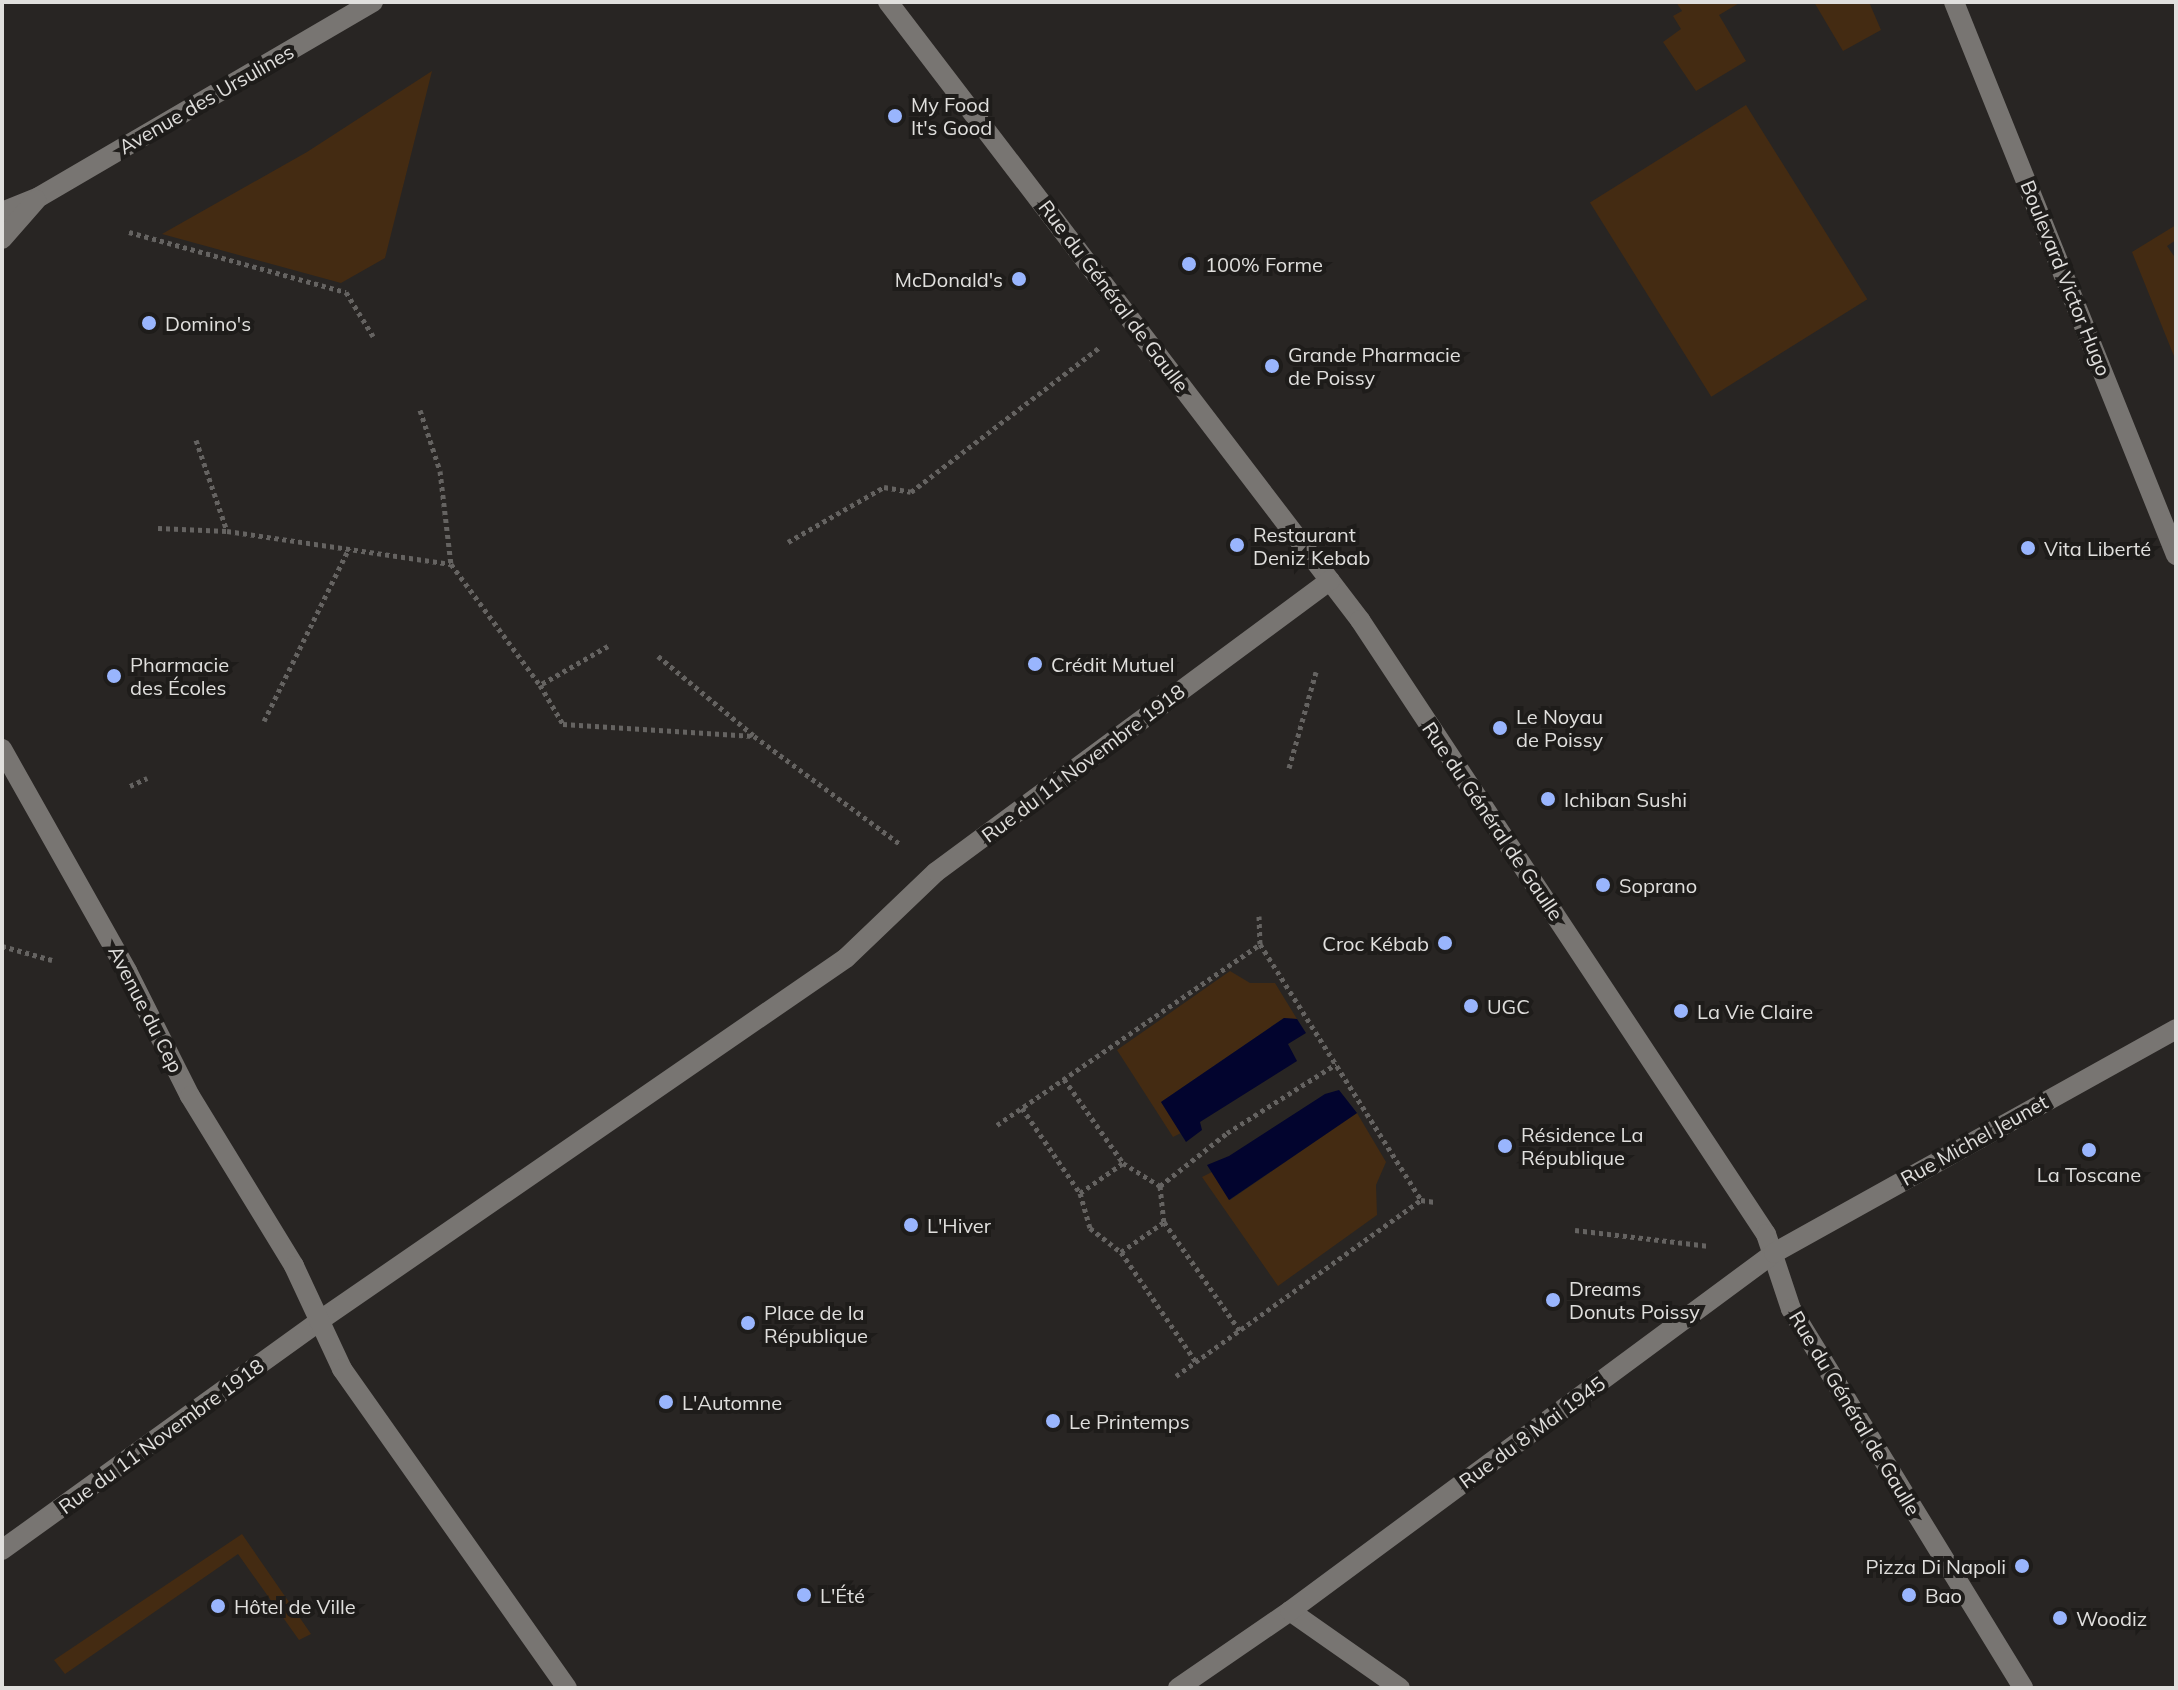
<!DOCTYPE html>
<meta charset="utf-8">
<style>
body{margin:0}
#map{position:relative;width:2178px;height:1690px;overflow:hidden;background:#282523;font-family:Mulish,sans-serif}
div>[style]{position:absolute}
.green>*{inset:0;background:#442b12;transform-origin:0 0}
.water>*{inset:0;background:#02042e}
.path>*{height:5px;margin-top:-2.5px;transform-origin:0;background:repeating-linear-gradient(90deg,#656361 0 4px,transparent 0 8px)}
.minor>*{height:20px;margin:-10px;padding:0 10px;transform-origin:10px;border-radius:10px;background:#787572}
.tertiary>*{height:20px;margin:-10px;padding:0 10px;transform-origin:10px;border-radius:10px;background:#787572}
.dots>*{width:22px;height:22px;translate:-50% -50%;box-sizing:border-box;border:4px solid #1e1c1a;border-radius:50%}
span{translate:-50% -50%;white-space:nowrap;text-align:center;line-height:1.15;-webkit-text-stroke:8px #1e1c1a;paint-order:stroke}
.street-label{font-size:20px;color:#e0dfdd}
.poi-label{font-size:20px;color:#e0dfdd}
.left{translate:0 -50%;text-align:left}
.right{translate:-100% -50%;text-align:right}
.frame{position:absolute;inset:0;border:4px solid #e0dfdd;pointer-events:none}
</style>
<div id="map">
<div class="green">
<i style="clip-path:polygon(1676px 2px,1741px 2px,1719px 15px,1746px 61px,1696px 91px,1663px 42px,1681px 29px,1673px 16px,1682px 11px)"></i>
<i style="clip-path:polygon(1814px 2px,1869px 2px,1881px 30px,1843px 51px)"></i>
<i style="clip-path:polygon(432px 71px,385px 258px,341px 283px,162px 234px,307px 152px)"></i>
<i style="left:1746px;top:105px;width:229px;height:184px;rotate:58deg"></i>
<i style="clip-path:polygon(2176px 225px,2176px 240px,2167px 246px,2176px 259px,2176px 361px,2132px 252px)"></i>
<i style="clip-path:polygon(1230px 971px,1250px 983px,1275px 983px,1297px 1019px,1284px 1018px,1161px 1102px,1181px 1133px,1173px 1137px,1117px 1050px)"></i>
<i style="clip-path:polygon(1357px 1113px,1386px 1162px,1376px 1185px,1377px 1215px,1278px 1286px,1202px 1177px,1212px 1172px,1230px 1200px)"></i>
<i style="clip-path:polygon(242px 1534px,311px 1634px,299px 1640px,238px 1554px,65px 1674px,54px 1660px)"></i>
</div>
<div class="water">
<i style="clip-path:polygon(1284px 1018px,1297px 1019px,1306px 1033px,1288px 1044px,1297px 1061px,1200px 1122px,1202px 1130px,1186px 1142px,1161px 1102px)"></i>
<i style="clip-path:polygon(1339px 1090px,1357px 1113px,1229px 1200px,1207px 1165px,1229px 1156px,1325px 1094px)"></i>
</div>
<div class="path">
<i style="left:129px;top:232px;width:225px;rotate:15.5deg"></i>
<i style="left:346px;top:292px;width:52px;rotate:58.5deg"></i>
<i style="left:420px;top:410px;width:64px;rotate:71.8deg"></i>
<i style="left:440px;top:471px;width:94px;rotate:83.3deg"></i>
<i style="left:196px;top:440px;width:96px;rotate:71.2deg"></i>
<i style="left:158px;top:528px;width:69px;rotate:2.5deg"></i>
<i style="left:227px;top:531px;width:226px;rotate:8.4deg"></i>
<i style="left:451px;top:564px;width:150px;rotate:53.7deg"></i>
<i style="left:788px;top:542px;width:111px;rotate:-29.8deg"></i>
<i style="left:884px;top:487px;width:27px;rotate:10deg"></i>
<i style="left:911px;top:492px;width:237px;rotate:-37.5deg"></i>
<i style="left:608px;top:646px;width:78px;rotate:150.2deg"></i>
<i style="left:540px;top:685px;width:45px;rotate:59.5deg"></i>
<i style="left:563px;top:724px;width:191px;rotate:3.6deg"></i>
<i style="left:754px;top:736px;width:182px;rotate:36.5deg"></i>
<i style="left:658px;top:656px;width:124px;rotate:39.7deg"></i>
<i style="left:264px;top:721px;width:193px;rotate:-63.8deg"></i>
<i style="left:1289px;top:768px;width:100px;rotate:-74.3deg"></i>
<i style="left:130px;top:786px;width:19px;rotate:-25deg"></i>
<i style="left:1259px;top:916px;width:28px;rotate:88deg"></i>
<i style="left:1260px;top:944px;width:302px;rotate:57.8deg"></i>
<i style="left:2px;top:946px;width:52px;rotate:15.6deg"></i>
<i style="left:1064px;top:1079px;width:103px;rotate:54.9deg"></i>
<i style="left:1123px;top:1163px;width:44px;rotate:31.9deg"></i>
<i style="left:1160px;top:1186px;width:36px;rotate:84deg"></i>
<i style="left:1164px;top:1222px;width:133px;rotate:55.1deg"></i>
<i style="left:1022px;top:1108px;width:103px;rotate:55.7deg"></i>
<i style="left:1080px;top:1193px;width:36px;rotate:74deg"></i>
<i style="left:1090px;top:1228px;width:39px;rotate:38deg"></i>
<i style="left:1121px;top:1252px;width:133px;rotate:55.7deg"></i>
<i style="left:997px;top:1125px;width:319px;rotate:-34.5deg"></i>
<i style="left:1160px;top:1186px;width:85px;rotate:-38.3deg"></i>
<i style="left:1227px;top:1133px;width:129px;rotate:-32.3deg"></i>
<i style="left:1080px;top:1193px;width:52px;rotate:-34.9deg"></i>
<i style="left:1575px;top:1230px;width:135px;rotate:6.8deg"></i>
<i style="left:1121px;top:1252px;width:52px;rotate:-34.9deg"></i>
<i style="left:1176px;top:1376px;width:302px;rotate:-35.7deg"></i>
<i style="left:1421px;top:1200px;width:14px;rotate:8deg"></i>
</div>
<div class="minor">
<i style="left:888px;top:2px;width:778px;rotate:52.63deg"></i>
<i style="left:1360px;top:620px;width:736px;rotate:56.53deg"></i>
<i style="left:1766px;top:1234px;width:79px;rotate:71.6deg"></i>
<i style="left:1791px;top:1309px;width:444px;rotate:58.5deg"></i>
<i style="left:1954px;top:2px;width:596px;rotate:68.13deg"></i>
<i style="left:2px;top:1550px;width:391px;rotate:-35.8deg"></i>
<i style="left:319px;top:1321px;width:640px;rotate:-34.56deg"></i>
<i style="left:846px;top:958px;width:124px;rotate:-43.7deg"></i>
<i style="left:936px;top:872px;width:490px;rotate:-36.5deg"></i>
<i style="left:1290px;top:1611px;width:134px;rotate:35deg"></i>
<i style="left:1178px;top:1688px;width:136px;rotate:-34.5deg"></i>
<i style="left:1290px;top:1611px;width:602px;rotate:-36.49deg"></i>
<i style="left:1774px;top:1253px;width:460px;rotate:-29.1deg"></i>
</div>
<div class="tertiary">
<i style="left:2px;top:212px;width:40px;rotate:-22deg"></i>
<i style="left:39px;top:197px;width:387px;rotate:-30.3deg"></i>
<i style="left:2px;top:239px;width:52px;rotate:-48.9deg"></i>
<i style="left:2px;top:749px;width:255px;rotate:60.6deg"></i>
<i style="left:127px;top:971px;width:140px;rotate:63.3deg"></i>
<i style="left:190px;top:1096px;width:199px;rotate:58.5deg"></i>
<i style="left:294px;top:1266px;width:114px;rotate:65deg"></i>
<i style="left:342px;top:1369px;width:390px;rotate:54.8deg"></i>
</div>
<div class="dots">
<i style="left:895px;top:116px;background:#99b5fd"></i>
<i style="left:1189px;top:264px;background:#99b5fd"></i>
<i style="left:1019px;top:279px;background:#99b5fd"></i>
<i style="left:149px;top:323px;background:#99b5fd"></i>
<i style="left:1272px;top:366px;background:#99b5fd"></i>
<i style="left:1237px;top:545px;background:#99b5fd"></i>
<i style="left:2028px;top:548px;background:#99b5fd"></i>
<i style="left:1035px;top:664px;background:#99b5fd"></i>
<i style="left:114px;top:676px;background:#99b5fd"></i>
<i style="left:1500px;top:728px;background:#99b5fd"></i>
<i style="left:1548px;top:799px;background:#99b5fd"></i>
<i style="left:1603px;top:885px;background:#99b5fd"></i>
<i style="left:1445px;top:943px;background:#99b5fd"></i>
<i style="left:1471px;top:1006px;background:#99b5fd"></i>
<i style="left:1681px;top:1011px;background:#99b5fd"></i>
<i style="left:1505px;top:1146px;background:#99b5fd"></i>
<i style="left:2089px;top:1150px;background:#99b5fd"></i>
<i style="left:911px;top:1225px;background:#99b5fd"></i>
<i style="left:1553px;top:1300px;background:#99b5fd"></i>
<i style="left:748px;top:1323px;background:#99b5fd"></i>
<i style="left:666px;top:1402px;background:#99b5fd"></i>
<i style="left:1053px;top:1421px;background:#99b5fd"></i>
<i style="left:2022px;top:1566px;background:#99b5fd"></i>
<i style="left:804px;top:1595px;background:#99b5fd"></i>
<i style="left:1909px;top:1595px;background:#99b5fd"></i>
<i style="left:218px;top:1606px;background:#99b5fd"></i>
<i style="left:2060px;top:1618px;background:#99b5fd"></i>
</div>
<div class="street-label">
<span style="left:206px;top:99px;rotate:-30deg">Avenue des Ursulines</span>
<span style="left:2066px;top:278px;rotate:68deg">Boulevard Victor Hugo</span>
<span style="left:1114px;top:296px;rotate:53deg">Rue du Général de Gaulle</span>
<span style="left:1083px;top:763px;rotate:-37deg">Rue du 11 Novembre 1918</span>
<span style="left:1493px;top:821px;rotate:56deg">Rue du Général de Gaulle</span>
<span style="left:146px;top:1009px;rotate:63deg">Avenue du Cep</span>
<span style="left:1974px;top:1140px;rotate:-29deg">Rue Michel Jeunet</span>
<span style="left:1855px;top:1413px;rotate:59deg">Rue du Général de Gaulle</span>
<span style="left:1532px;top:1432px;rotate:-36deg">Rue du 8 Mai 1945</span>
<span style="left:161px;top:1436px;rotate:-36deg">Rue du 11 Novembre 1918</span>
</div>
<div class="poi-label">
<span class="left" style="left:911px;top:116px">My Food<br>It's Good</span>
<span class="left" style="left:1205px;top:264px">100% Forme</span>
<span class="right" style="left:1003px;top:279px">McDonald's</span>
<span class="left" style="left:165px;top:323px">Domino's</span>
<span class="left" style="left:1288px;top:366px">Grande Pharmacie<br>de Poissy</span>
<span class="left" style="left:1253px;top:546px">Restaurant<br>Deniz Kebab</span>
<span class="left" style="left:2044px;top:548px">Vita Liberté</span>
<span class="left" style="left:130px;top:676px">Pharmacie<br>des Écoles</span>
<span class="left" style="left:1051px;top:664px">Crédit Mutuel</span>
<span class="left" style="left:1516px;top:728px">Le Noyau<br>de Poissy</span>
<span class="left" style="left:1564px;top:799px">Ichiban Sushi</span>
<span class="left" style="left:1619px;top:885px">Soprano</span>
<span class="right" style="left:1429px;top:943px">Croc Kébab</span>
<span class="left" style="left:1487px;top:1006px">UGC</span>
<span class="left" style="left:1697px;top:1011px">La Vie Claire</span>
<span class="left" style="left:1521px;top:1146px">Résidence La<br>République</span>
<span style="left:2089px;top:1174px">La Toscane</span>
<span class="left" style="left:927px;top:1225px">L'Hiver</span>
<span class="left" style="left:1569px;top:1300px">Dreams<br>Donuts Poissy</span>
<span class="left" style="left:764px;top:1324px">Place de la<br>République</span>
<span class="left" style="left:682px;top:1402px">L'Automne</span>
<span class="left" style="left:1069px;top:1421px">Le Printemps</span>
<span class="right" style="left:2006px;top:1566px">Pizza Di Napoli</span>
<span class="left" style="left:820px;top:1595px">L'Été</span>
<span class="left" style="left:1925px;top:1595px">Bao</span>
<span class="left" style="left:234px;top:1606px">Hôtel de Ville</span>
<span class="left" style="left:2076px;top:1618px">Woodiz</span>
</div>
<div class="frame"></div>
</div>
